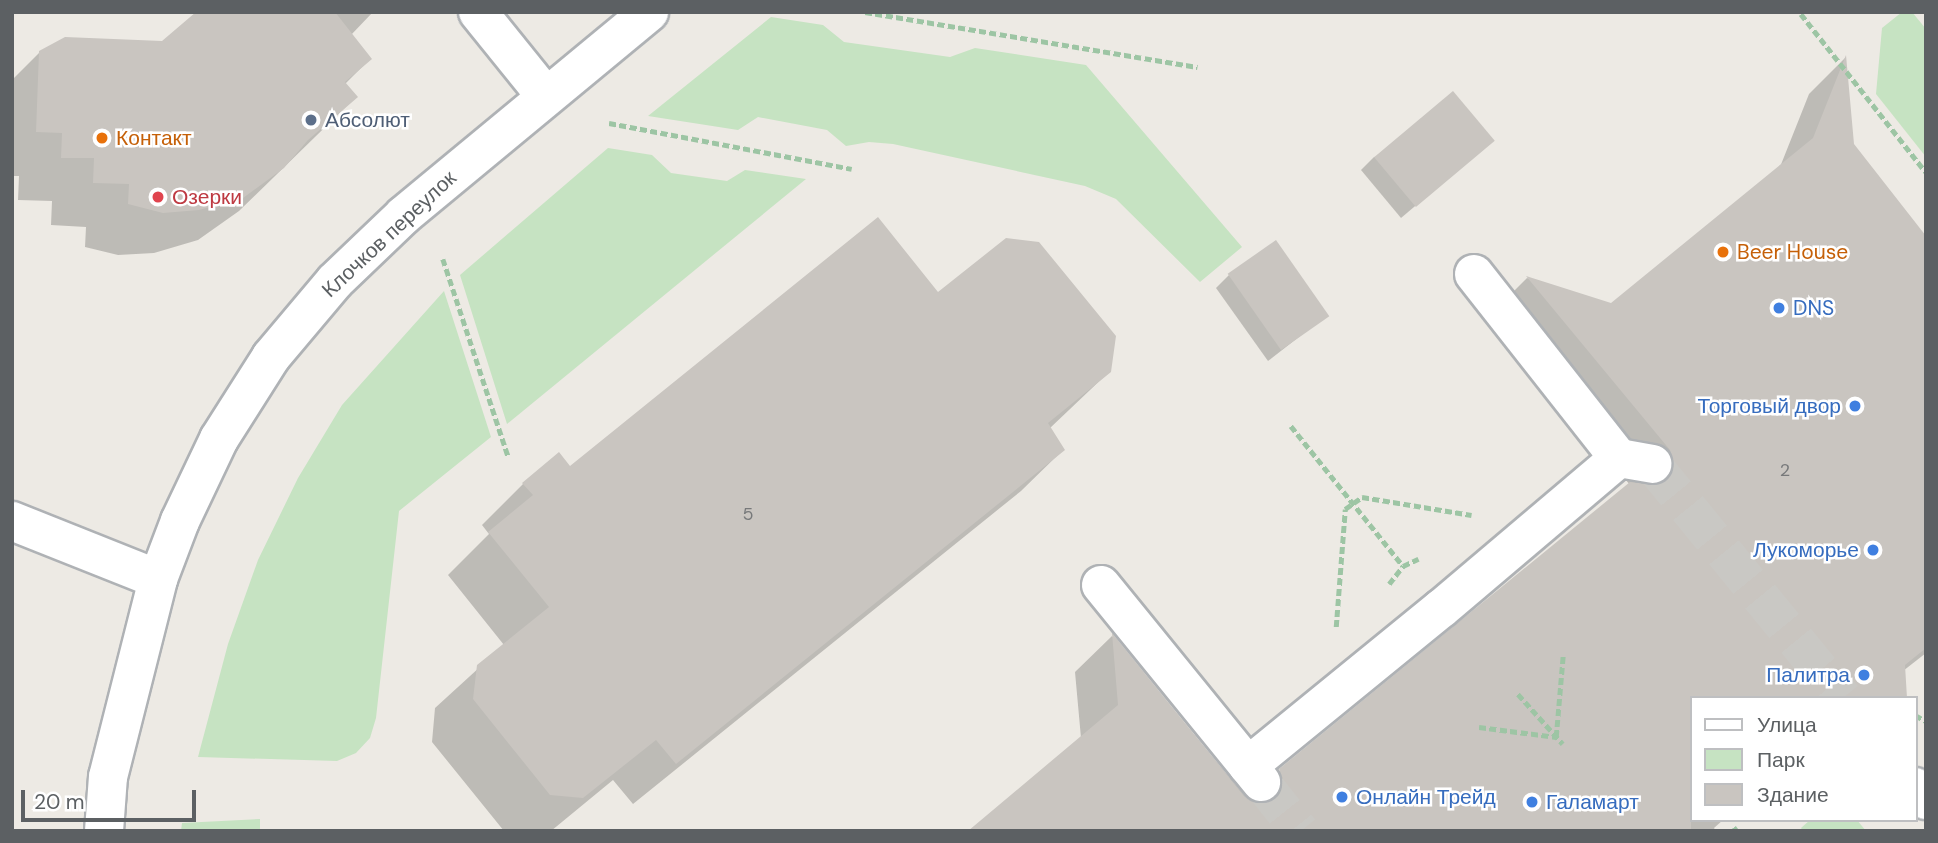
<!DOCTYPE html>
<meta charset="utf-8">
<style>
body{margin:0}
#map{position:relative;width:1938px;height:843px;overflow:hidden;background:#edeae4;font-family:"DM Sans",sans-serif}
div>[style]{position:absolute}
.green>*{inset:0;background:#c6e3c2}
.shadow>*{inset:0;background:#0003}
.building>*{inset:0;background:#c9c5c0;transform-origin:0 0}
.minor-tunnel>*{height:38px;margin-top:-19px;transform-origin:0;background:repeating-linear-gradient(90deg,#c9c8c4 0 38px,transparent 0 57px)}
.path>*{height:4.5px;margin-top:-2.25px;transform-origin:0;background:repeating-linear-gradient(90deg,#9dc5a4 0 7px,transparent 0 10.5px)}
.roads{filter:drop-shadow(2px 0 #afb2b5) drop-shadow(-2px 0 #afb2b5) drop-shadow(0 2px #afb2b5) drop-shadow(0 -2px #afb2b5)}
.minor>*{height:38px;margin:-19px;padding:0 19px;transform-origin:19px;border-radius:19px;background:#fff}
.dots>*{width:19px;height:19px;translate:-50% -50%;box-sizing:border-box;border:4px solid #fff;border-radius:50%}
span{translate:-50% -50%;white-space:nowrap;text-align:center;line-height:1.15;-webkit-text-stroke:5px #fff;paint-order:stroke}
.number-label{font-size:18px;color:#77797a}
.number-label span{-webkit-text-stroke-width:0}
.service-label{font-size:21px;color:#4e5e75}
.left{translate:0 -50%;text-align:left}
.food-label{font-size:21px;color:#c56008}
.health-label{font-size:21px;color:#be3a42}
.street-label{font-size:21px;color:#5c6063}
.shop-label{font-size:21px;color:#366cbe}
.right{translate:-100% -50%;text-align:right}
.frame{position:absolute;inset:0;border:14px solid #5c6063;pointer-events:none}
.legend{position:absolute;left:1690px;top:696px;width:228px;height:126px;box-sizing:border-box;background:#fff;border:2px solid #bebfc1;margin:0;padding:9px 12px;list-style:none;font-size:21px;color:#5c6063}
.legend li{display:flex;align-items:center;gap:14px;height:35px}
.legend b{width:35px;border:2px solid #bebfc1}
.scale{position:absolute;left:21px;top:790px;width:175px;height:32px;box-sizing:border-box;border:4px solid #5c6063;border-top:0;padding-left:9px;font-size:21px;line-height:24px;white-space:nowrap;color:#5c6063;-webkit-text-stroke:5px #fff;paint-order:stroke}
</style>
<div id="map">
<div class="green">
<i style="clip-path:polygon(1902px 12px,1912px 12px,1926px 29px,1926px 157px,1876px 94px,1882px 28px)"></i>
<i style="clip-path:polygon(771px 17px,823px 25px,844px 42px,950px 57px,975px 48px,1086px 65px,1242px 247px,1200px 282px,1116px 199px,1085px 186px,893px 144px,869px 142px,846px 146px,827px 130px,758px 117px,738px 130px,648px 116px)"></i>
<i style="clip-path:polygon(608px 148px,652px 155px,671px 173px,727px 181px,745px 170px,806px 179px,507px 424px,460px 275px)"></i>
<i style="clip-path:polygon(444px 291px,491px 437px,399px 511px,376px 718px,370px 738px,356px 753px,337px 761px,198px 757px,228px 644px,258px 560px,298px 478px,342px 405px)"></i>
<i style="clip-path:polygon(260px 819px,260px 831px,181px 831px,182px 823px)"></i>
<i style="clip-path:polygon(1810px 820px,1857px 820px,1866px 831px,1803px 831px,1801px 828px)"></i>
</div>
<div class="shadow">
<i style="clip-path:polygon(199px 12px,373px 12px,351px 35px,370px 59px,345px 84px,356px 97px,239px 211px,198px 240px,154px 253px,118px 255px,85px 247px,86px 227px,51px 225px,52px 201px,18px 200px,19px 176px,12px 176px,12px 80px,40px 52px,163px 42px)"></i>
<i style="clip-path:polygon(1845px 58px,1852px 145px,1926px 240px,1926px 653px,1903px 671px,1691px 698px,1691px 820px,1723px 820px,1714px 828px,1716px 831px,970px 831px,1081px 738px,1075px 672px,1112px 636px,1249px 801px,1280px 771px,1630px 485px,1490px 315px,1527px 278px,1611px 305px,1780px 167px,1809px 94px)"></i>
<i style="clip-path:polygon(1492px 141px,1401px 218px,1361px 170px,1374px 157px)"></i>
<i style="clip-path:polygon(1229px 275px,1327px 315px,1268px 361px,1216px 288px)"></i>
<i style="clip-path:polygon(938px 294px,1110px 371px,1049px 429px,1063px 450px,1021px 491px,633px 804px,613px 780px,551px 831px,504px 831px,432px 742px,435px 708px,504px 645px,448px 575px,489px 534px,482px 525px,523px 484px,570px 469px)"></i>
</div>
<div class="building">
<i style="clip-path:polygon(196px 12px,335px 12px,372px 59px,345px 82px,358px 97px,308px 140px,284px 168px,243px 198px,199px 210px,163px 213px,128px 204px,129px 184px,93px 183px,94px 158px,61px 158px,62px 133px,36px 132px,39px 51px,65px 37px,162px 41px)"></i>
<i style="clip-path:polygon(1846px 55px,1854px 144px,1926px 236px,1926px 648px,1905px 665px,1907px 698px,1691px 698px,1691px 831px,968px 831px,1118px 705px,1112px 633px,1244px 796px,1254px 803px,1265px 803px,1274px 799px,1281px 790px,1283px 779px,1279px 769px,1630px 482px,1659px 485px,1668px 479px,1674px 467px,1670px 450px,1526px 276px,1611px 303px,1813px 138px)"></i>
<i style="left:1453px;top:91px;width:65px;height:103px;rotate:50deg"></i>
<i style="clip-path:polygon(878px 217px,938px 292px,1006px 238px,1039px 242px,1116px 336px,1111px 372px,1048px 423px,1065px 450px,676px 764px,656px 740px,583px 798px,550px 795px,473px 699px,477px 665px,549px 607px,488px 532px,533px 495px,522px 483px,559px 452px,570px 466px)"></i>
<i style="left:1276px;top:240px;width:93px;height:59px;rotate:55deg"></i>
</div>
<div class="minor-tunnel">
<i style="left:1652px;top:464px;width:302px;rotate:50.8deg"></i>
<i style="left:1261px;top:782px;width:63px;rotate:51.5deg"></i>
</div>
<div class="path">
<i style="left:865px;top:12px;width:337px;rotate:9.4deg"></i>
<i style="left:1801px;top:14px;width:201px;rotate:51.7deg"></i>
<i style="left:609px;top:123px;width:247px;rotate:10.7deg"></i>
<i style="left:443px;top:259px;width:207px;rotate:71.7deg"></i>
<i style="left:1291px;top:426px;width:179px;rotate:51.3deg"></i>
<i style="left:1389px;top:584px;width:23px;rotate:-52deg"></i>
<i style="left:1403px;top:566px;width:17px;rotate:-25deg"></i>
<i style="left:1336px;top:627px;width:118px;rotate:-85.6deg"></i>
<i style="left:1345px;top:509px;width:21px;rotate:-35deg"></i>
<i style="left:1362px;top:497px;width:111px;rotate:9.3deg"></i>
<i style="left:1518px;top:694px;width:67px;rotate:48deg"></i>
<i style="left:1915px;top:715px;width:13px;rotate:29deg"></i>
<i style="left:1479px;top:727px;width:78px;rotate:7.4deg"></i>
<i style="left:1556px;top:737px;width:82px;rotate:-85.1deg"></i>
<i style="left:1734px;top:827px;width:5px;rotate:53deg"></i>
</div>
<div class="roads">
<div class="minor">
<i style="left:478px;top:12px;width:107px;rotate:51.1deg"></i>
<i style="left:1474px;top:274px;width:234px;rotate:51.8deg"></i>
<i style="left:1619px;top:458px;width:34px;rotate:10deg"></i>
<i style="left:12px;top:521px;width:157px;rotate:21.7deg"></i>
<i style="left:1101px;top:585px;width:254px;rotate:50.9deg"></i>
<i style="left:1248px;top:766px;width:250px;rotate:-39.2deg"></i>
<i style="left:1442px;top:608px;width:232px;rotate:-40.3deg"></i>
<i style="left:1915px;top:787px;width:17px;rotate:50deg"></i>
<i style="left:104px;top:831px;width:54px;rotate:-85.8deg"></i>
<i style="left:108px;top:777px;width:204px;rotate:-75.8deg"></i>
<i style="left:158px;top:579px;width:62px;rotate:-69.2deg"></i>
<i style="left:180px;top:521px;width:91px;rotate:-64.6deg"></i>
<i style="left:219px;top:439px;width:97px;rotate:-57.6deg"></i>
<i style="left:271px;top:357px;width:99px;rotate:-49.9deg"></i>
<i style="left:335px;top:281px;width:95px;rotate:-43.7deg"></i>
<i style="left:404px;top:215px;width:318px;rotate:-39.6deg"></i>
</div>
</div>
<div class="dots">
<i style="left:311px;top:120px;background:#5c6f8a"></i>
<i style="left:102px;top:138px;background:#e8710a"></i>
<i style="left:158px;top:197px;background:#e0444e"></i>
<i style="left:1723px;top:252px;background:#e8710a"></i>
<i style="left:1779px;top:308px;background:#3f7fe0"></i>
<i style="left:1855px;top:406px;background:#3f7fe0"></i>
<i style="left:1873px;top:550px;background:#3f7fe0"></i>
<i style="left:1864px;top:675px;background:#3f7fe0"></i>
<i style="left:1342px;top:797px;background:#3f7fe0"></i>
<i style="left:1532px;top:802px;background:#3f7fe0"></i>
</div>
<div class="number-label">
<span style="left:1785px;top:470px">2</span>
<span style="left:748px;top:514px">5</span>
</div>
<div class="service-label">
<span class="left" style="left:325px;top:120px">Абсолют</span>
</div>
<div class="food-label">
<span class="left" style="left:116px;top:138px">Контакт</span>
<span class="left" style="left:1737px;top:252px">Beer House</span>
</div>
<div class="health-label">
<span class="left" style="left:172px;top:197px">Озерки</span>
</div>
<div class="street-label">
<span style="left:389px;top:234px;rotate:-43deg">Клочков переулок</span>
</div>
<div class="shop-label">
<span class="left" style="left:1793px;top:308px">DNS</span>
<span class="right" style="left:1841px;top:406px">Торговый двор</span>
<span class="right" style="left:1859px;top:550px">Лукоморье</span>
<span class="right" style="left:1850px;top:675px">Палитра</span>
<span class="left" style="left:1356px;top:797px">Онлайн Трейд</span>
<span class="left" style="left:1546px;top:802px">Галамарт</span>
</div>
<div class="frame"></div>
<ul class="legend">
<li><b style="height:9px;background:#fff"></b>Улица</li>
<li><b style="height:19px;background:#c6e3c2"></b>Парк</li>
<li><b style="height:19px;background:#c9c5c0"></b>Здание</li>
</ul>
<div class="scale">20 m</div>
</div>
